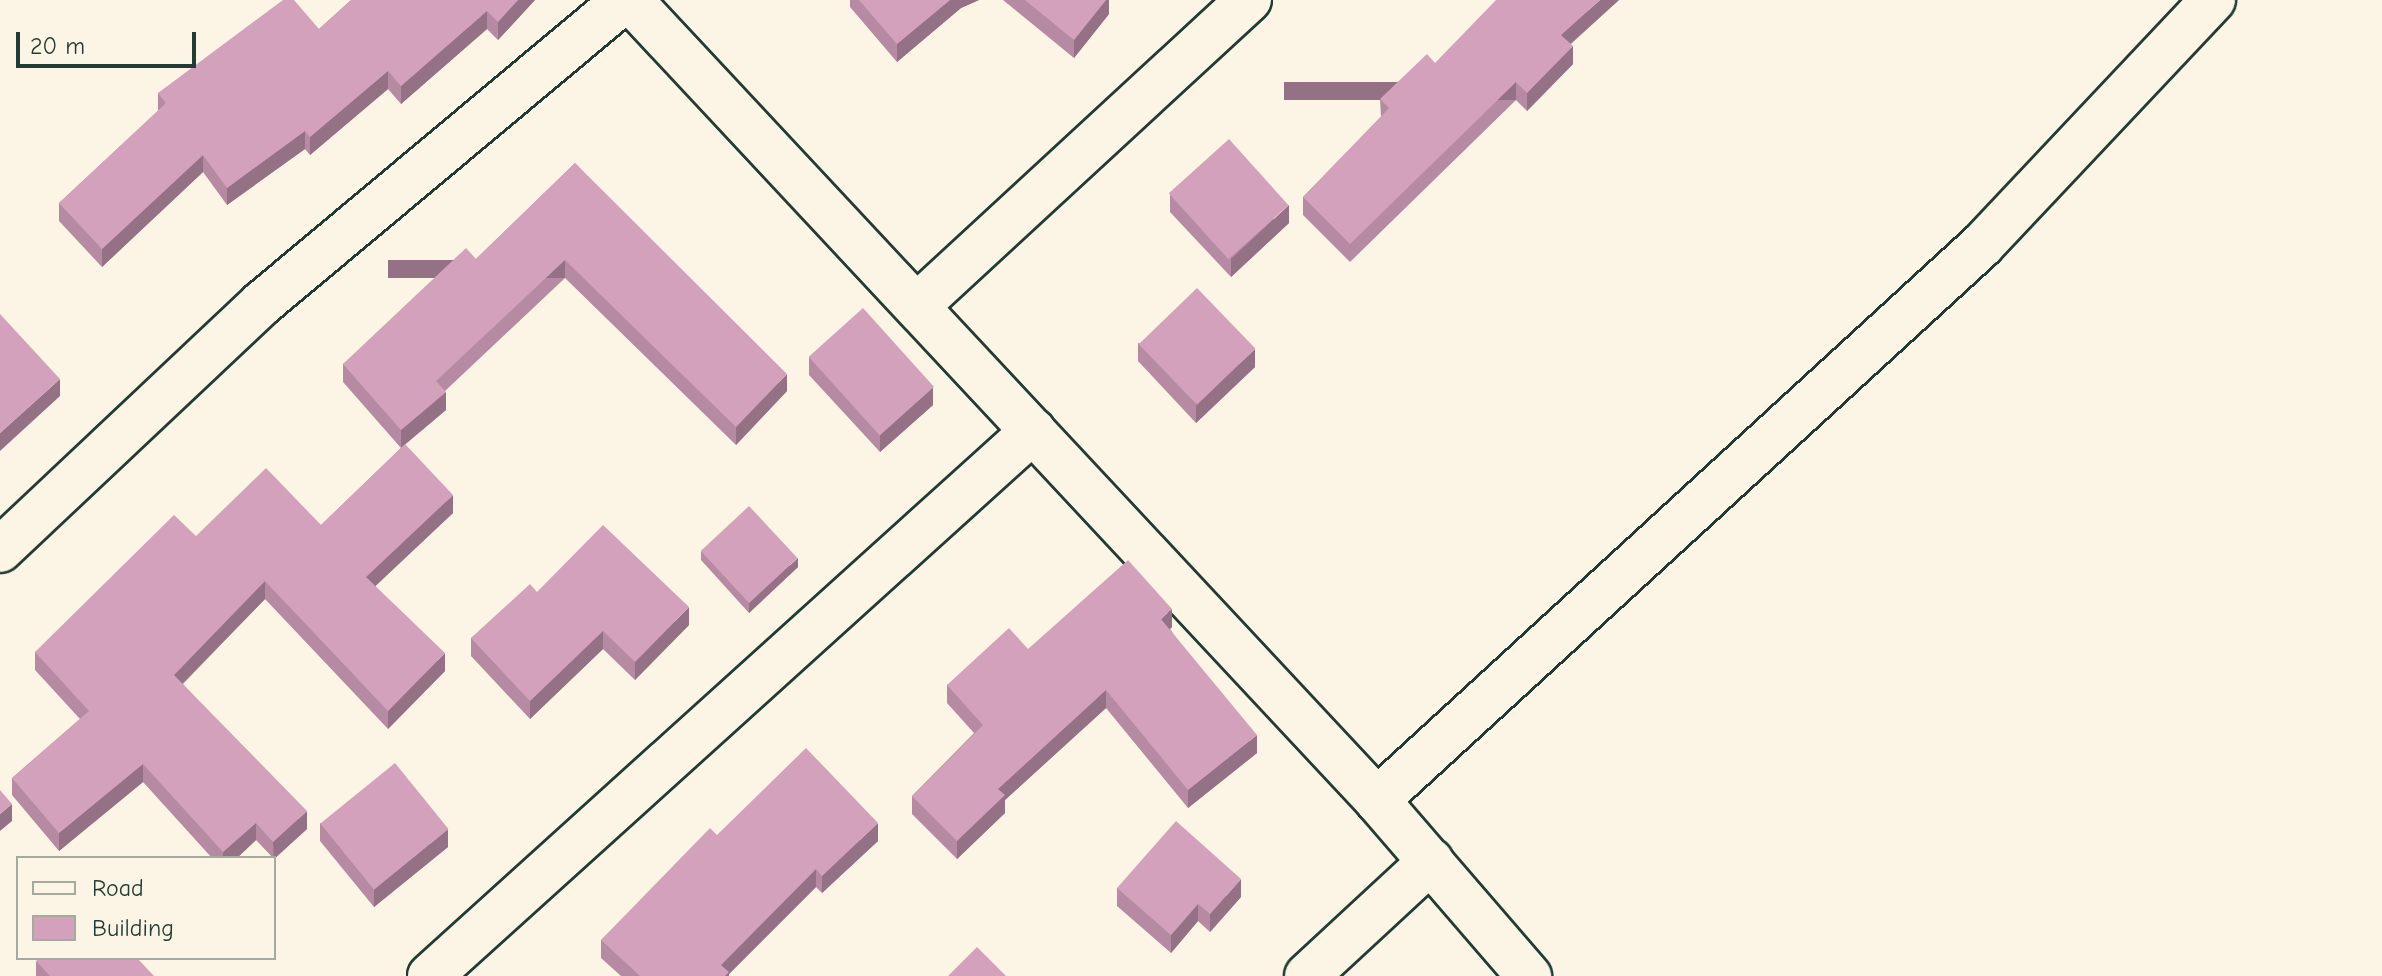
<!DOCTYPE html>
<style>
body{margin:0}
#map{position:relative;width:2382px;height:976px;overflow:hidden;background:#fcf5e5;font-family:"Comic Neue",sans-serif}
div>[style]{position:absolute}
.roads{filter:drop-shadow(2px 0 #1f3d34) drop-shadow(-2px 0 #1f3d34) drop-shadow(0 2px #1f3d34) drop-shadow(0 -2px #1f3d34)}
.street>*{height:44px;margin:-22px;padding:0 22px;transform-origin:22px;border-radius:22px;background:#fcf5e5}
.wall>*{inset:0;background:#b68aa2}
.shaded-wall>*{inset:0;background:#947184;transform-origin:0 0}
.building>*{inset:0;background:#d4a1bc;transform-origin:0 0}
span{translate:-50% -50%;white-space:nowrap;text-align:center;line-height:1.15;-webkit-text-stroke:6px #fcf5e5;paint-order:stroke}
.legend{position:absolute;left:16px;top:856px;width:260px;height:104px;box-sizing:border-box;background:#fcf5e5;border:2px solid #a4ab9e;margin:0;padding:10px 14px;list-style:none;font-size:24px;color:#1f3d34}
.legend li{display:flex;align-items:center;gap:16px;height:40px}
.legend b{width:40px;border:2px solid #a4ab9e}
.scale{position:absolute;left:16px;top:32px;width:180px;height:36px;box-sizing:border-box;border:4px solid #1f3d34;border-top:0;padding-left:10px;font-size:24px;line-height:28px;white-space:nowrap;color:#1f3d34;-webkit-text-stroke:6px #fcf5e5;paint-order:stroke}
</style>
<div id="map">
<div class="roads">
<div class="street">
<i style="left:630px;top:0;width:1095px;rotate:46.96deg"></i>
<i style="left:1377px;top:800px;width:233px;rotate:49.2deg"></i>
<i style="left:919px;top:304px;width:449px;rotate:-42.7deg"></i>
<i style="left:0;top:550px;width:359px;rotate:-43.3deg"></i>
<i style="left:261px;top:304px;width:474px;rotate:-39.9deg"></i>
<i style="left:1377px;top:800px;width:821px;rotate:-42.53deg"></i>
<i style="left:1982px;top:245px;width:337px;rotate:-46.7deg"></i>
<i style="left:430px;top:976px;width:813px;rotate:-42.11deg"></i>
<i style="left:1307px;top:976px;width:169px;rotate:-42.8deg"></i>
</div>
</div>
<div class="wall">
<i style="clip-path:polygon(351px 0,535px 0,498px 40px,487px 29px,401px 104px,388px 89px,310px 155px,305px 149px,227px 205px,203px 172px,102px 267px,59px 221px,59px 203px,158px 111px,158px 93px,319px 29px)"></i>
<i style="clip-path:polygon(850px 0,979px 0,961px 8px,897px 62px,850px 7px)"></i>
<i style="clip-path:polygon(1003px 0,1109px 0,1109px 14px,1074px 58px)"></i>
<i style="clip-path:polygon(1619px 0,1571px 44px,1573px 64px,1527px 111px,1516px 100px,1350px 262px,1303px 215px,1303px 197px,1381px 117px,1380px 99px,1435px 63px)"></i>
<i style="clip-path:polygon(575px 163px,787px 391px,736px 445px,565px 278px,445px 391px,446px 410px,405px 444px,453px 513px,375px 586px,445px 671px,388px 729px,265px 599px,183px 684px,307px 829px,274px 859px,256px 840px,237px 858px,212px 858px,143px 782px,59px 851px,12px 795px,12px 778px,80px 719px,35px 670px,35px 652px,196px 536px,321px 525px,401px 448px,343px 382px,343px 364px,476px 259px)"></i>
<i style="clip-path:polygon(1170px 194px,1289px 223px,1231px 277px,1170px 212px)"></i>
<i style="clip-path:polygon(1138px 343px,1255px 367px,1196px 423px,1138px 361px)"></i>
<i style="clip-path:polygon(809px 357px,933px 405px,880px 452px,809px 375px)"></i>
<i style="clip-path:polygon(701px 551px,798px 567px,749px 613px,701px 560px)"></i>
<i style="clip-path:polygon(537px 592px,689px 625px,635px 680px,603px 649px,530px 719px,471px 656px,471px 638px)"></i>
<i style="clip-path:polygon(1172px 627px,1170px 629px,1257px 753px,1188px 808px,1106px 708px,1005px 800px,1005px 813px,957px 859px,912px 814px,912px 796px,974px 733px,947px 703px,947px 685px,1028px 649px)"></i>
<i style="clip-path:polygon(320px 823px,448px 847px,374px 907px,320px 841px)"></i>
<i style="clip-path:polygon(717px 835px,878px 841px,822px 893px,816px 887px,729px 974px,729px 976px,621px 976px,601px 958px,601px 940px)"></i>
<i style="clip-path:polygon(1117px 888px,1241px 897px,1210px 932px,1198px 921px,1171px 953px,1117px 906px)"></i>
<i style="clip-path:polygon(36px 961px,154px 976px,36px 976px)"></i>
</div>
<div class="shaded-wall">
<i style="clip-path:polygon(518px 0,535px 0,498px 40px,498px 22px)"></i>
<i style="clip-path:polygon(950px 0,979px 0,961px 8px,897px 62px,897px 44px)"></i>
<i style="clip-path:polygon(1106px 0,1109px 0,1109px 14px,1074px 58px,1074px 40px)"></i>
<i style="clip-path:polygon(1600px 0,1619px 0,1561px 52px,1561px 35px)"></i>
<i style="clip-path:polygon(487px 11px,487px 29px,401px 104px,401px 86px)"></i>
<i style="clip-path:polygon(1573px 46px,1573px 64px,1527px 111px,1527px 93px)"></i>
<i style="clip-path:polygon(388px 71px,388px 89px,310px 155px,310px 137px)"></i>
<i style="left:1516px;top:82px;width:18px;height:232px;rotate:90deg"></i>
<i style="clip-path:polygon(305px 131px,305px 149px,227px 205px,227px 188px)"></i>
<i style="clip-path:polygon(203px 155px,203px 172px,102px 267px,102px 249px)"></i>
<i style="clip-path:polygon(1289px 205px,1289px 223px,1231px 277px,1231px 259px)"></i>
<i style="left:565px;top:260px;width:18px;height:177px;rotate:90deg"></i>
<i style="clip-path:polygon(1255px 349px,1255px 367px,1196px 423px,1196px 405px)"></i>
<i style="clip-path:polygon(787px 374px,787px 391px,736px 445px,736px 427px)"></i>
<i style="clip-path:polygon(60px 379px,60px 396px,0 451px,0 433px)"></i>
<i style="clip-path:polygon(933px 387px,933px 405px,880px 452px,880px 435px)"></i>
<i style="clip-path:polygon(446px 392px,446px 410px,401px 448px,401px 430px)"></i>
<i style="clip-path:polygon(453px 495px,453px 513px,366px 595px,366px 577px)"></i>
<i style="clip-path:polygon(798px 558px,798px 567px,749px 613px,749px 603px)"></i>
<i style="clip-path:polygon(265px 581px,265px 599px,174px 692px,174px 675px)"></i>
<i style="clip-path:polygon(689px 607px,689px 625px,635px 680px,635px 662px)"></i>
<i style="clip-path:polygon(1172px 609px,1172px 627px,1161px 637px,1161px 619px)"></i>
<i style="clip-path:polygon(603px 631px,603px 649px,530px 719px,530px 701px)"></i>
<i style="clip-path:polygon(445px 653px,445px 671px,388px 729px,388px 711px)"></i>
<i style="clip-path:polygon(1106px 690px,1106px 708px,1005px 800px,1005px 813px,957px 859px,957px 841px,998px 789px)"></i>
<i style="clip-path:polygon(1257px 735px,1257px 753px,1188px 808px,1188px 790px)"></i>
<i style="clip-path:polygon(143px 764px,143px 782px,59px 851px,59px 833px)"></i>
<i style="clip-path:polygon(12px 804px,12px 821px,0 831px,0 814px)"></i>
<i style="clip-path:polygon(307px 811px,307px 829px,274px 859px,273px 842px)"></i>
<i style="clip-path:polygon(256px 823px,256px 840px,237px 858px,223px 858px,223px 852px)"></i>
<i style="clip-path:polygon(878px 823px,878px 841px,822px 893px,822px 876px)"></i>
<i style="clip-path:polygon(448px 829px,448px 847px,374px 907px,374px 890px)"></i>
<i style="clip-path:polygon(816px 869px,816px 887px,729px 974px,729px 976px,721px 976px,721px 965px)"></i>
<i style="clip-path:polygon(1241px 879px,1241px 897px,1210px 932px,1210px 914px)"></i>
<i style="clip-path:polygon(1198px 904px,1198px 921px,1171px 953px,1171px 935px)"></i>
</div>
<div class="building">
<i style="clip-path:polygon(283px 0,294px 0,319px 29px,351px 0,518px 0,498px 22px,487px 11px,401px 86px,388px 71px,310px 137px,305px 131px,227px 188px,203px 155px,102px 249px,59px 203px,166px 103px,158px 93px)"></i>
<i style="clip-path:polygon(859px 0,950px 0,897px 44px)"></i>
<i style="clip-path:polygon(1025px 0,1106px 0,1074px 40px)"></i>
<i style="clip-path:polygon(1496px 0,1600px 0,1561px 35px,1573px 46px,1527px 93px,1516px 82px,1350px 244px,1303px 197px,1389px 108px,1380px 99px,1427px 54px,1435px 63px)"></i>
<i style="left:1229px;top:139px;width:89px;height:81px;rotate:48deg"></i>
<i style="clip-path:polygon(575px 163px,787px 374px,736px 427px,565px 260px,436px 381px,446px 392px,401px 430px,343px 364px,466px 248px,476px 259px)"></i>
<i style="left:1197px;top:288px;width:84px;height:81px;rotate:46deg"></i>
<i style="left:863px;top:308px;width:106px;height:73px;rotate:48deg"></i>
<i style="clip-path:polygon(0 314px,60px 379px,0 433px)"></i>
<i style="clip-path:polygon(405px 444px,453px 495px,366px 577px,445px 653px,388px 711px,265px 581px,174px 675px,307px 811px,273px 842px,256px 823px,223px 852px,143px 764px,59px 833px,12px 778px,89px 711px,35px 652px,174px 515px,196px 536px,266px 468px,321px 525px)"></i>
<i style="left:749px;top:506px;width:71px;height:66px;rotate:47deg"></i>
<i style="clip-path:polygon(603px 525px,689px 607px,635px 662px,603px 631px,530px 701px,471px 638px,530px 584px,537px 592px)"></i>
<i style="clip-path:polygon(1128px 560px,1172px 609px,1161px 619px,1257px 735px,1188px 790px,1106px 690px,998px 789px,1005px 795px,957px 841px,912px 796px,983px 725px,947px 685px,1009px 628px,1028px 649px)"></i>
<i style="clip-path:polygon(806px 748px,878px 823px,822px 876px,816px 869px,721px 965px,729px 972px,725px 976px,640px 976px,601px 940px,710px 828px,717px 835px)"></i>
<i style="left:395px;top:763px;width:85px;height:96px;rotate:51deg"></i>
<i style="clip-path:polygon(0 790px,12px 804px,0 814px)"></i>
<i style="clip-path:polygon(1176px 821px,1241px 879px,1210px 914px,1198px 904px,1171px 935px,1117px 888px)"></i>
<i style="clip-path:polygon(977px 947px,1006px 976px,948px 976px)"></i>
<i style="clip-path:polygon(40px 958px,137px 958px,154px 976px,50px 976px,36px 961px)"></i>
</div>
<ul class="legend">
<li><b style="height:10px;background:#fcf5e5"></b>Road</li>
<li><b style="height:22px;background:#d4a1bc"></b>Building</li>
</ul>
<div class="scale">20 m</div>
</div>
